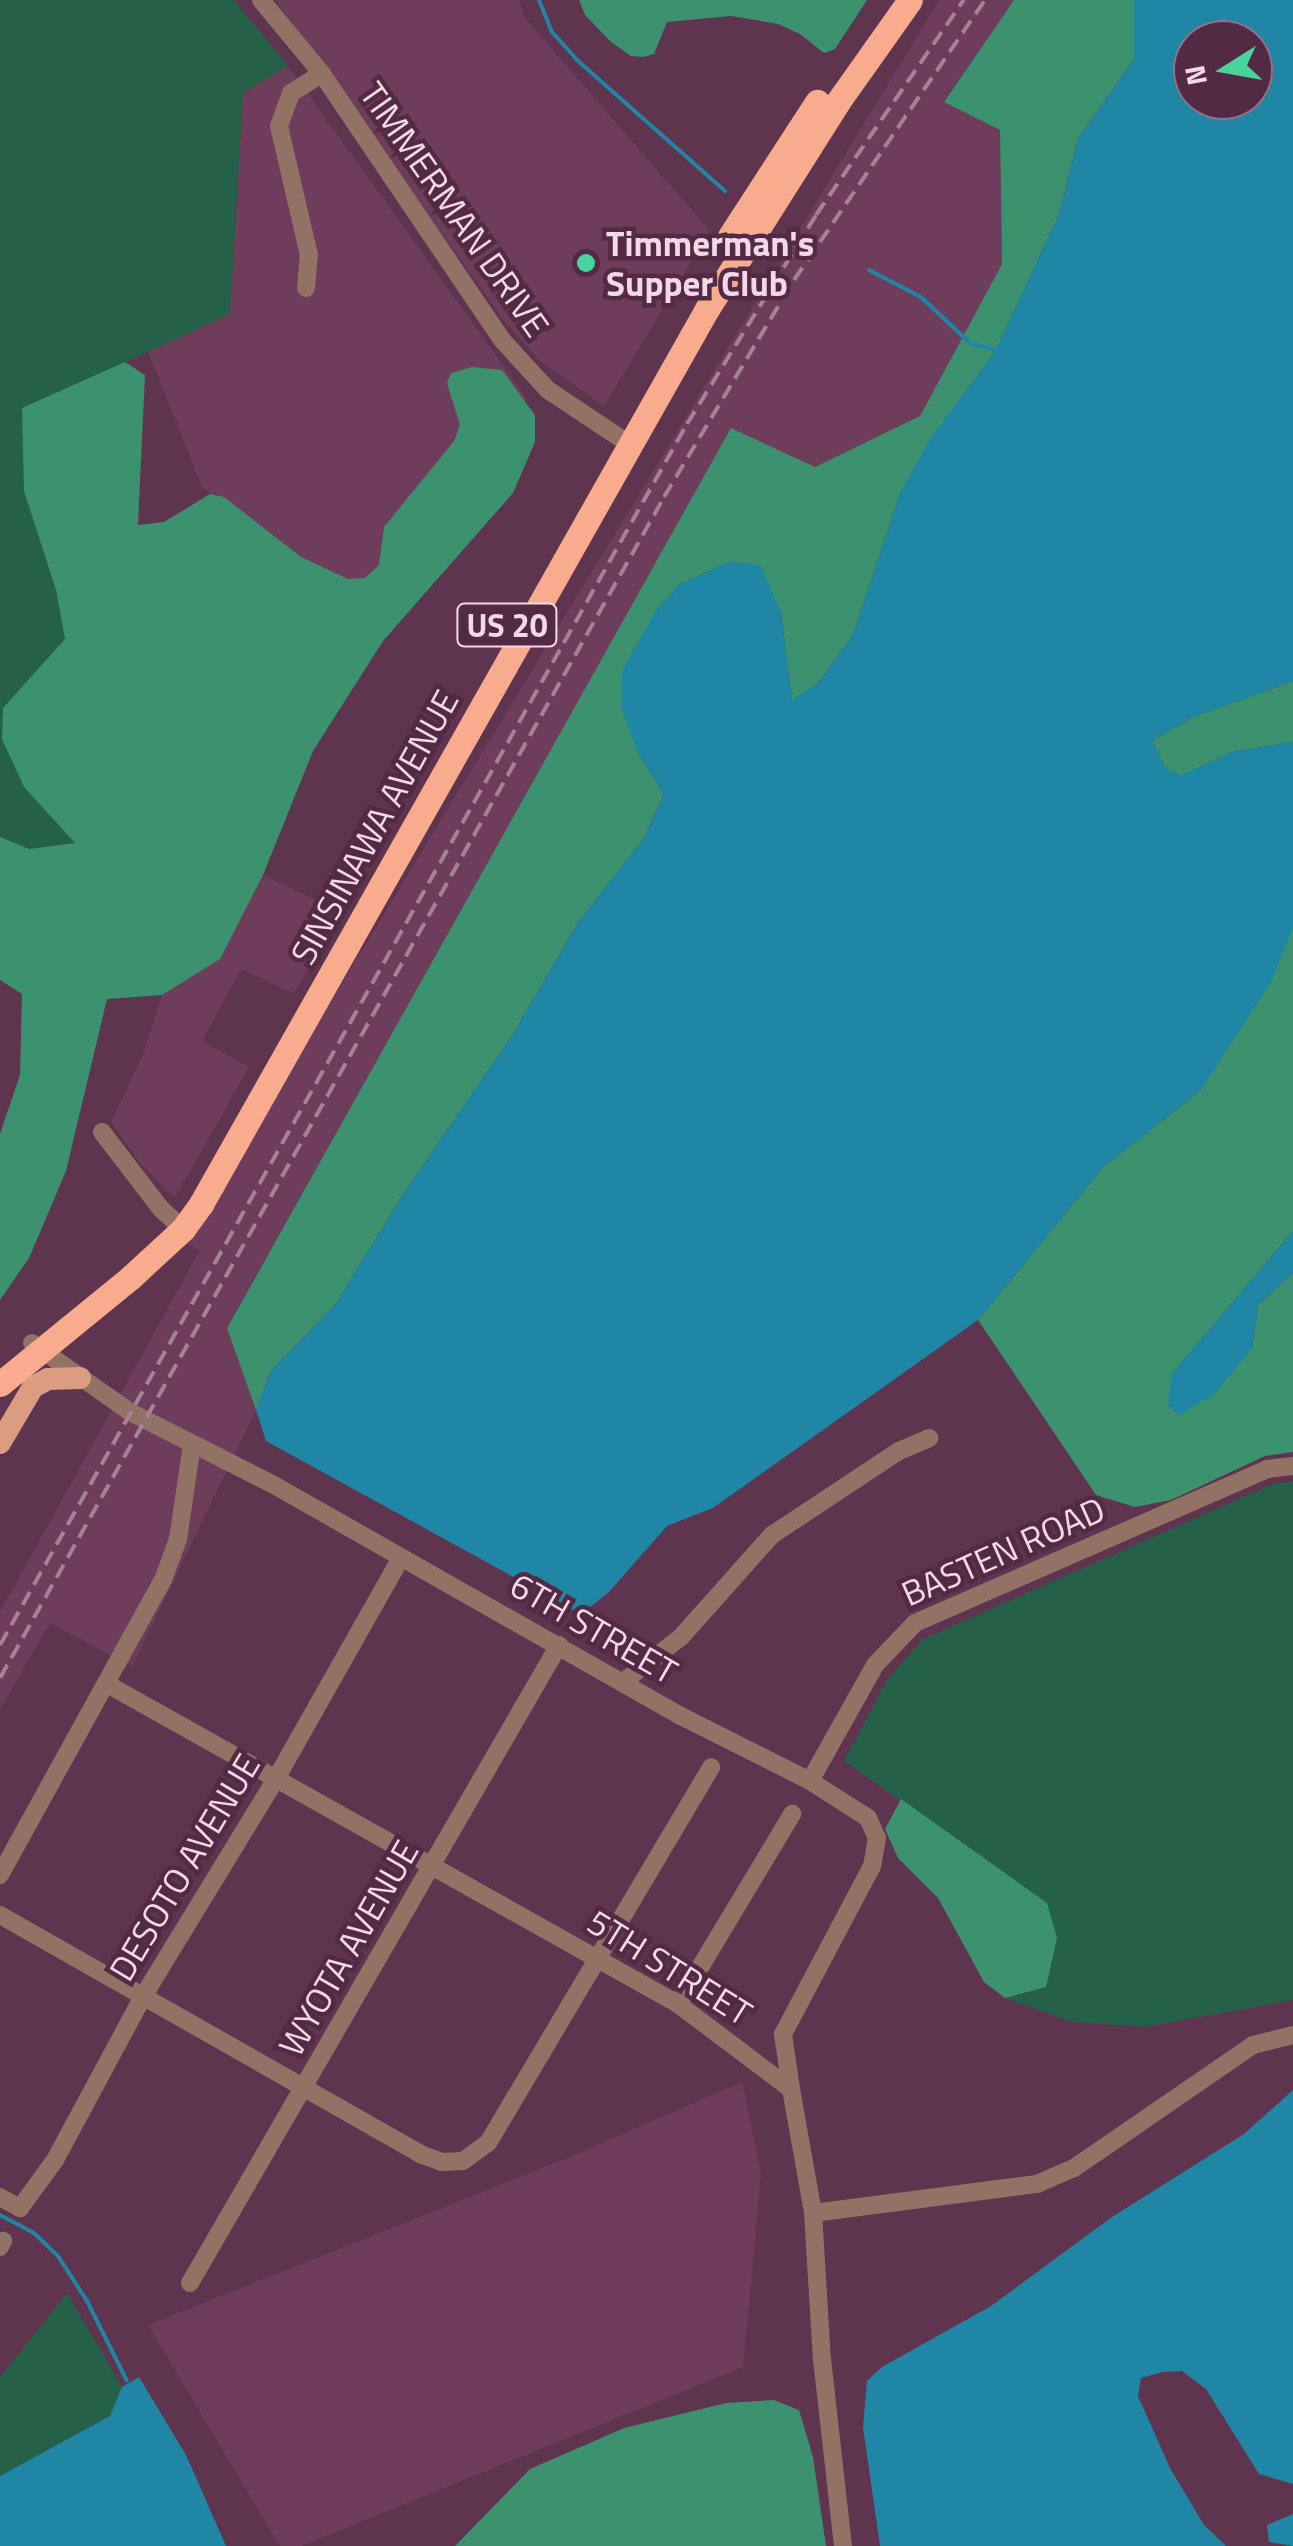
<!DOCTYPE html>
<style>
body{margin:0}
#map{position:relative;width:1293px;height:2546px;overflow:hidden;background:#5f344f;font-family:"Titillium Web",sans-serif}
div>[style]{position:absolute}
.built>*{inset:0;background:#6e3d5c}
.green>*{inset:0;background:#246148}
.forest>*{inset:0;background:#3c916e}
.water>*{inset:0;background:#1f87a5}
.stream>*{height:4px;margin:-2px;padding:0 2px;transform-origin:2px;border-radius:2px;background:#1f87a5}
.minor>*{height:18px;margin:-9px;padding:0 9px;transform-origin:9px;border-radius:9px;background:#917265}
.major>*{height:22px;margin:-11px;padding:0 11px;transform-origin:11px;border-radius:11px;background:#db9c82}
.highway>*{height:25px;margin:-12.5px;padding:0 12.5px;transform-origin:12.5px;border-radius:12.5px;background:#f8ac8d}
.rail>*{height:4px;margin-top:-2px;transform-origin:0;background:repeating-linear-gradient(90deg,#a68297 0 15px,transparent 0 23px)}
.dots>*{width:28px;height:28px;translate:-50% -50%;box-sizing:border-box;border:5px solid #532a44;border-radius:50%}
span{translate:-50% -50%;white-space:nowrap;text-align:center;line-height:1.15;-webkit-text-stroke:9px #532a44;paint-order:stroke}
.shield-label span{padding:2px 8px;background:#532a44;border:2px solid;border-radius:8px;-webkit-text-stroke-width:0}
.shield-label{font-size:32px;color:#f3d8e7;font-weight:700}
.street-label{font-size:35px;color:#f3d8e7}
.poi-label{font-size:35px;color:#f3d8e7;font-weight:700}
.left{translate:0 -50%;text-align:left}
.north{position:absolute;left:1173px;top:20px;width:100px;height:100px;box-sizing:border-box;background:#532a44;border:2px solid #937085;border-radius:50%;rotate:259deg;font-size:28px;font-weight:700;line-height:40px;text-align:center;color:#f3d8e7}
.north::after{content:'';display:block;margin:auto;width:35px;height:45px;background:#49d49d;clip-path:polygon(50% 0,100% 100%,50% 72%,0 100%)}
</style>
<div id="map">
<div class="built">
<i style="clip-path:polygon(275px 0,519px 0,525px 18px,710px 231px,604px 406px,540px 361px,505px 322px)"></i>
<i style="clip-path:polygon(939px 0,1014px 0,944px 101px,1000px 130px,1002px 264px,920px 416px,815px 467px,731px 429px,227px 1327px,256px 1410px,132px 1667px,50px 1623px,0 1709px,0 1612px,200px 1250px,185px 1242px)"></i>
<i style="clip-path:polygon(288px 66px,527px 399px,514px 450px,383px 641px,202px 487px,148px 351px,230px 314px,243px 93px)"></i>
<i style="clip-path:polygon(263px 875px,341px 912px,294px 994px,241px 969px,202px 1041px,249px 1067px,175px 1198px,140px 1163px,111px 1122px,143px 1054px,162px 995px,188px 943px,220px 958px)"></i>
<i style="clip-path:polygon(742px 2082px,761px 2174px,743px 2367px,301px 2546px,280px 2546px,148px 2325px,568px 2158px)"></i>
</div>
<div class="green">
<i style="clip-path:polygon(0 0,234px 0,288px 66px,243px 93px,230px 314px,23px 409px,103px 841px,0 852px)"></i>
<i style="clip-path:polygon(1293px 1482px,1293px 2000px,1144px 2027px,1072px 2022px,1005px 1998px,1046px 1987px,1047px 1903px,844px 1761px,887px 1680px,923px 1639px,1275px 1483px)"></i>
<i style="clip-path:polygon(67px 2293px,122px 2387px,120px 2398px,110px 2416px,81px 2436px,0 2476px,0 2377px)"></i>
</div>
<div class="forest">
<i style="clip-path:polygon(579px 0,867px 0,835px 49px,824px 53px,800px 34px,778px 24px,731px 16px,667px 22px,654px 54px,643px 57px,631px 56px,611px 42px,585px 15px)"></i>
<i style="clip-path:polygon(1014px 0,1134px 0,1134px 59px,1078px 139px,1059px 215px,996px 350px,929px 442px,900px 494px,853px 635px,819px 682px,792px 701px,781px 613px,730px 562px,680px 584px,655px 612px,638px 753px,664px 794px,644px 838px,577px 924px,514px 1033px,400px 1199px,336px 1304px,271px 1371px,256px 1410px,227px 1328px,731px 428px,815px 467px,920px 416px,1002px 264px,1000px 130px,944px 102px)"></i>
<i style="clip-path:polygon(125px 362px,145px 375px,138px 525px,164px 522px,210px 494px,224px 497px,301px 557px,348px 579px,365px 578px,379px 565px,384px 527px,454px 441px,460px 425px,447px 383px,451px 373px,472px 367px,502px 370px,535px 415px,535px 442px,513px 493px,383px 641px,313px 751px,263px 875px,220px 959px,162px 995px,107px 999px,66px 1171px,29px 1258px,0 1300px,0 1134px,20px 1075px,22px 994px,0 980px,0 837px,29px 849px,75px 843px,24px 787px,2px 739px,3px 708px,65px 639px,56px 590px,24px 491px,22px 408px)"></i>
<i style="clip-path:polygon(1293px 681px,1293px 742px,1232px 752px,1181px 776px,1166px 769px,1152px 741px,1193px 717px)"></i>
<i style="clip-path:polygon(1293px 927px,1293px 1231px,1172px 1374px,1252px 1348px,1258px 1305px,1293px 1273px,1293px 1452px,1265px 1456px,1171px 1500px,1135px 1507px,1096px 1495px,978px 1320px,1103px 1167px,1201px 1090px)"></i>
<i style="clip-path:polygon(901px 1799px,1047px 1903px,1057px 1938px,1046px 1987px,1005px 1998px,984px 1982px,938px 1898px,898px 1858px,885px 1829px)"></i>
<i style="clip-path:polygon(774px 2400px,799px 2410px,813px 2457px,826px 2546px,455px 2546px,530px 2469px,624px 2428px,726px 2403px)"></i>
</div>
<div class="water">
<i style="clip-path:polygon(evenodd,1134px 0,1293px 0,1293px 681px,1193px 717px,1152px 741px,1166px 769px,1181px 775px,1232px 752px,1293px 742px,1293px 927px,1272px 980px,1201px 1090px,1103px 1167px,978px 1320px,713px 1508px,667px 1526px,609px 1592px,581px 1614px,266px 1441px,256px 1410px,271px 1371px,336px 1304px,400px 1199px,514px 1033px,577px 924px,644px 838px,664px 794px,638px 753px,621px 706px,622px 671px,655px 612px,680px 584px,730px 562px,760px 565px,781px 613px,792px 700px,819px 682px,853px 635px,900px 494px,928px 442px,996px 350px,1059px 215px,1078px 139px,1134px 59px,1134px 0,1193px 40px,1253px 40px,1253px 100px,1193px 100px,1193px 40px)"></i>
<i style="clip-path:polygon(1293px 1231px,1293px 1273px,1258px 1305px,1252px 1348px,1214px 1394px,1179px 1415px,1168px 1406px,1172px 1374px)"></i>
<i style="clip-path:polygon(1293px 2090px,1293px 2484px,1259px 2474px,1206px 2389px,1182px 2371px,1162px 2372px,1141px 2378px,1138px 2396px,1170px 2468px,1204px 2525px,1226px 2546px,880px 2546px,863px 2427px,867px 2381px,882px 2367px,991px 2306px,1112px 2217px,1244px 2134px)"></i>
<i style="clip-path:polygon(139px 2377px,186px 2455px,226px 2546px,0 2546px,0 2476px,110px 2416px,122px 2387px)"></i>
<i style="clip-path:polygon(1293px 2514px,1293px 2546px,1269px 2542px,1267px 2525px)"></i>
</div>
<div class="stream">
<i style="left:539px;top:0;width:35px;rotate:68deg"></i>
<i style="left:552px;top:32px;width:38px;rotate:48deg"></i>
<i style="left:577px;top:60px;width:198px;rotate:41.5deg"></i>
<i style="left:869px;top:270px;width:59px;rotate:27.4deg"></i>
<i style="left:921px;top:297px;width:69px;rotate:43.2deg"></i>
<i style="left:971px;top:344px;width:26px;rotate:13deg"></i>
<i style="left:0;top:2215px;width:38px;rotate:28deg"></i>
<i style="left:34px;top:2233px;width:33px;rotate:44deg"></i>
<i style="left:58px;top:2256px;width:54px;rotate:57.2deg"></i>
<i style="left:87px;top:2301px;width:89px;rotate:63.4deg"></i>
</div>
<div class="minor">
<i style="left:261px;top:0;width:96px;rotate:50.5deg"></i>
<i style="left:322px;top:74px;width:321px;rotate:55.9deg"></i>
<i style="left:502px;top:340px;width:68px;rotate:47.4deg"></i>
<i style="left:548px;top:390px;width:97px;rotate:33.7deg"></i>
<i style="left:306px;top:288px;width:33px;rotate:-85deg"></i>
<i style="left:309px;top:255px;width:132px;rotate:-103.1deg"></i>
<i style="left:279px;top:126px;width:35px;rotate:-70deg"></i>
<i style="left:291px;top:93px;width:36px;rotate:-32deg"></i>
<i style="left:102px;top:1132px;width:97px;rotate:52.5deg"></i>
<i style="left:161px;top:1209px;width:30px;rotate:42deg"></i>
<i style="left:32px;top:1343px;width:120px;rotate:35.1deg"></i>
<i style="left:130px;top:1412px;width:161px;rotate:26.9deg"></i>
<i style="left:274px;top:1485px;width:468px;rotate:29.6deg"></i>
<i style="left:681px;top:1716px;width:144px;rotate:26.7deg"></i>
<i style="left:810px;top:1781px;width:69px;rotate:32.5deg"></i>
<i style="left:868px;top:1818px;width:22px;rotate:66deg"></i>
<i style="left:877px;top:1838px;width:28px;rotate:100deg"></i>
<i style="left:872px;top:1866px;width:190px;rotate:117.9deg"></i>
<i style="left:783px;top:2034px;width:56px;rotate:81.7deg"></i>
<i style="left:623px;top:1682px;width:73px;rotate:-37.8deg"></i>
<i style="left:681px;top:1637px;width:137px;rotate:-48.3deg"></i>
<i style="left:772px;top:1535px;width:152px;rotate:-33.5deg"></i>
<i style="left:899px;top:1451px;width:33px;rotate:-23deg"></i>
<i style="left:107px;top:1684px;width:655px;rotate:29.27deg"></i>
<i style="left:678px;top:2004px;width:141px;rotate:37deg"></i>
<i style="left:791px;top:2089px;width:126px;rotate:79.9deg"></i>
<i style="left:813px;top:2213px;width:146px;rotate:86.5deg"></i>
<i style="left:822px;top:2359px;width:188px;rotate:83.6deg"></i>
<i style="left:810px;top:1781px;width:133px;rotate:-60.7deg"></i>
<i style="left:875px;top:1665px;width:58px;rotate:-46.4deg"></i>
<i style="left:915px;top:1623px;width:384px;rotate:-23.6deg"></i>
<i style="left:1267px;top:1469px;width:26px;rotate:-7deg"></i>
<i style="left:0;top:1875px;width:337px;rotate:-61.1deg"></i>
<i style="left:163px;top:1580px;width:44px;rotate:-69.9deg"></i>
<i style="left:178px;top:1539px;width:96px;rotate:-81.6deg"></i>
<i style="left:0;top:1915px;width:483px;rotate:29.6deg"></i>
<i style="left:420px;top:2154px;width:23px;rotate:20deg"></i>
<i style="left:442px;top:2162px;width:21px;rotate:-3deg"></i>
<i style="left:463px;top:2161px;width:31px;rotate:-36deg"></i>
<i style="left:488px;top:2143px;width:437px;rotate:-59.3deg"></i>
<i style="left:678px;top:2004px;width:222px;rotate:-59deg"></i>
<i style="left:0;top:2197px;width:23px;rotate:29deg"></i>
<i style="left:20px;top:2208px;width:59px;rotate:-53.9deg"></i>
<i style="left:55px;top:2160px;width:187px;rotate:-61.7deg"></i>
<i style="left:144px;top:1995px;width:255px;rotate:-58.6deg"></i>
<i style="left:277px;top:1777px;width:252px;rotate:-60.5deg"></i>
<i style="left:813px;top:2213px;width:226px;rotate:-7.4deg"></i>
<i style="left:1037px;top:2184px;width:40px;rotate:-23.4deg"></i>
<i style="left:1074px;top:2168px;width:217px;rotate:-34.5deg"></i>
<i style="left:1253px;top:2045px;width:41px;rotate:-14deg"></i>
<i style="left:0;top:2247px;width:7px;rotate:-63deg"></i>
<i style="left:190px;top:2283px;width:737px;rotate:-59.96deg"></i>
</div>
<div class="major">
<i style="left:0;top:1443px;width:65px;rotate:-59.5deg"></i>
<i style="left:33px;top:1387px;width:17px;rotate:-28deg"></i>
<i style="left:48px;top:1379px;width:32px;rotate:-2deg"></i>
</div>
<div class="highway">
<i style="left:730px;top:236px;width:160px;rotate:-57deg"></i>
<i style="left:0;top:1384px;width:169px;rotate:-39.2deg"></i>
<i style="left:131px;top:1277px;width:71px;rotate:-42.7deg"></i>
<i style="left:183px;top:1229px;width:31px;rotate:-54deg"></i>
<i style="left:201px;top:1204px;width:1028px;rotate:-60.52deg"></i>
<i style="left:707px;top:309px;width:244px;rotate:-57.7deg"></i>
<i style="left:837px;top:103px;width:126px;rotate:-54.7deg"></i>
</div>
<div class="rail">
<i style="left:0;top:1645px;width:1401px;rotate:-60.64deg"></i>
<i style="left:687px;top:424px;width:246px;rotate:-58.3deg"></i>
<i style="left:816px;top:215px;width:261px;rotate:-55.5deg"></i>
<i style="left:0;top:1678px;width:1355px;rotate:-60.65deg"></i>
<i style="left:664px;top:497px;width:253px;rotate:-59.1deg"></i>
<i style="left:794px;top:280px;width:339px;rotate:-55.7deg"></i>
</div>
<div class="dots">
<i style="left:586px;top:263px;background:#49d49d"></i>
</div>
<div class="shield-label">
<span style="left:507px;top:625px">US 20</span>
</div>
<div class="street-label">
<span style="left:455px;top:209px;rotate:55deg">TIMMERMAN DRIVE</span>
<span style="left:374px;top:827px;rotate:-61deg">SINSINAWA AVENUE</span>
<span style="left:1003px;top:1551px;rotate:-24deg">BASTEN ROAD</span>
<span style="left:594px;top:1628px;rotate:30deg">6TH STREET</span>
<span style="left:184px;top:1867px;rotate:-59deg">DESOTO AVENUE</span>
<span style="left:348px;top:1948px;rotate:-60deg">WYOTA AVENUE</span>
<span style="left:670px;top:1967px;rotate:32deg">5TH STREET</span>
</div>
<div class="poi-label">
<span class="left" style="left:606px;top:263px">Timmerman's<br>Supper Club</span>
</div>
<div class="north">N</div>
</div>
